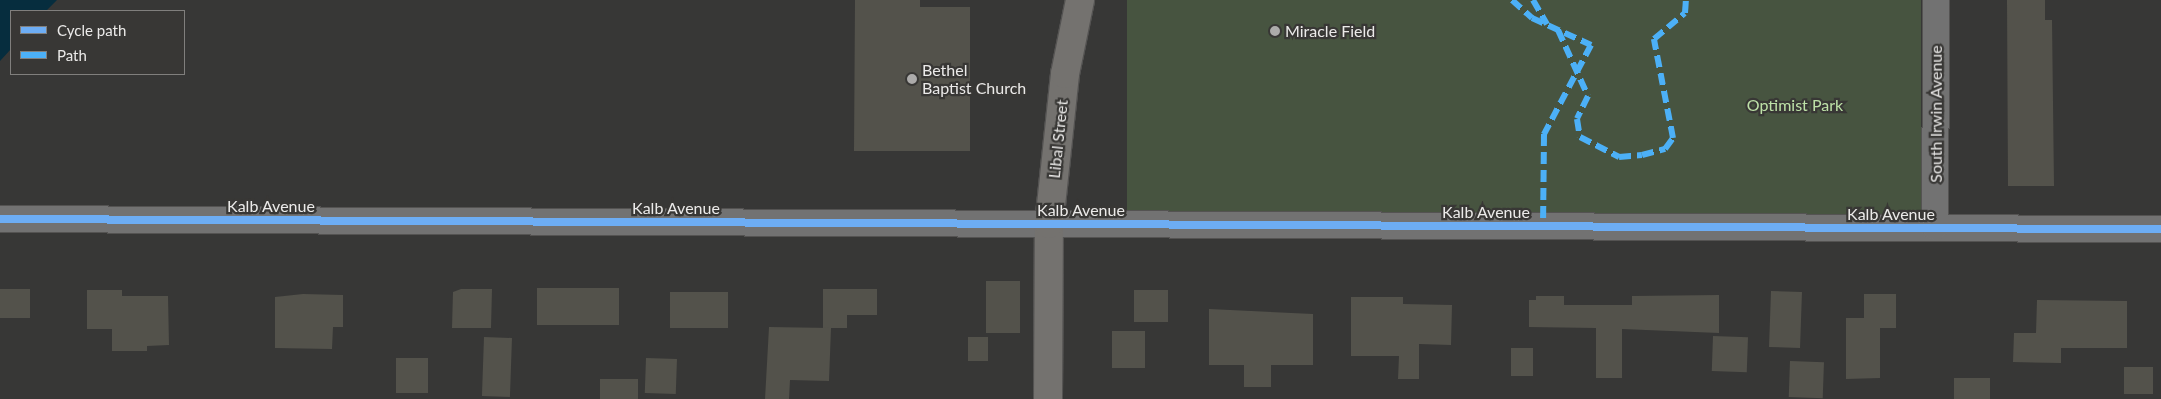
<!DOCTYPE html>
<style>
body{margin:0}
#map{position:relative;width:2161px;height:399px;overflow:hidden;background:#373736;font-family:Lato,sans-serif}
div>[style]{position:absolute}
.green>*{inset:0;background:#475440;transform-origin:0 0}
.water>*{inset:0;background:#062d3e}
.building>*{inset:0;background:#53524b;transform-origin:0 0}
.roads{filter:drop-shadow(1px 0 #545352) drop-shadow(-1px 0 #545352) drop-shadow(0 1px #545352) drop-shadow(0 -1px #545352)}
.street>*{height:26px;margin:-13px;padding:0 13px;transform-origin:13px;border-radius:13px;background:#727272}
.secondary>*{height:28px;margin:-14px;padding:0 14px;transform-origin:14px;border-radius:14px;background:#74726f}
.quiet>*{height:6px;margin-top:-3px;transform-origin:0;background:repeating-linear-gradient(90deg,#4cb0f7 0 12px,transparent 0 18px)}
.cycleway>*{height:8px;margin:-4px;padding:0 4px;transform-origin:4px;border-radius:4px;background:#6dadf4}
.dots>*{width:14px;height:14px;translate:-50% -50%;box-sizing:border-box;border:2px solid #383735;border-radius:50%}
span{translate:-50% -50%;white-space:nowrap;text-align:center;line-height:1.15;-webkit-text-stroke:4.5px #383735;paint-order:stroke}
.poi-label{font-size:16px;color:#ebeae9}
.left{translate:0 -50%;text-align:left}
.park-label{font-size:16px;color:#bde1a7}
.street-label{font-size:16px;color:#ebeae9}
.legend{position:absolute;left:10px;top:10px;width:175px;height:65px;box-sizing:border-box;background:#383735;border:1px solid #807f7d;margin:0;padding:6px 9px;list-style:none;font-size:15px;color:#ebeae9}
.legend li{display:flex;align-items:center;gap:10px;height:25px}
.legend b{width:25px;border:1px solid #807f7d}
</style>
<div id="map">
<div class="green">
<i style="left:1127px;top:0;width:794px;height:215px"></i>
</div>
<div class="water">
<i style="clip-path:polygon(0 0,57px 0,46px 11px,11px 11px,11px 49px,0 61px)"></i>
</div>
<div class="building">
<i style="clip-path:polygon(855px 0,920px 0,920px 7px,970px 7px,970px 151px,854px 151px)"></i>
<i style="clip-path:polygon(2007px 0,2045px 0,2045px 20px,2052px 20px,2054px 186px,2008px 186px)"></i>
<i style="left:986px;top:281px;width:34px;height:52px"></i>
<i style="left:537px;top:288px;width:82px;height:37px"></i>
<i style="left:0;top:289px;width:30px;height:29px"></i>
<i style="clip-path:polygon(461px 289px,492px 289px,491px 328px,452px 328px,453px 292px)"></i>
<i style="clip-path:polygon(823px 289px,877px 289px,877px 315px,847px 315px,847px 328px,823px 328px)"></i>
<i style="clip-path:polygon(87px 290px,122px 290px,122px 296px,168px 296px,169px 345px,147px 346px,147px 351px,112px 351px,112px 329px,87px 329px)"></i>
<i style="left:1134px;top:290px;width:34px;height:32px"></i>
<i style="left:1771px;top:291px;width:31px;height:56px;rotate:2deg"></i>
<i style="left:670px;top:292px;width:58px;height:36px"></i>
<i style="clip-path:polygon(303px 294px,343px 295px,343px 327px,333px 327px,332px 349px,275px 348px,275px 297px)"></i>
<i style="clip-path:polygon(1864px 294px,1896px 294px,1896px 328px,1880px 328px,1880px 378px,1846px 379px,1846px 318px,1864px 318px)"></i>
<i style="clip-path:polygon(1719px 295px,1719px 333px,1622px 329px,1622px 378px,1596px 378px,1596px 328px,1529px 327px,1529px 300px,1536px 300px,1536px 296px,1564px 296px,1564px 305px,1632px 305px,1632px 296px)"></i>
<i style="clip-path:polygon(1351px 297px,1403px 297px,1403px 304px,1452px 305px,1451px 345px,1419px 344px,1419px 379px,1398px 379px,1399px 356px,1351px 356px)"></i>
<i style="clip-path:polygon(2037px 300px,2127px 301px,2127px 348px,2061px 348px,2061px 363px,2013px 362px,2014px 333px,2036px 333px)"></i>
<i style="clip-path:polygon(1209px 309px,1313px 314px,1313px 365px,1271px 365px,1271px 387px,1244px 387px,1244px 365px,1209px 365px)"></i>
<i style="clip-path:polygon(769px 327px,831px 328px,829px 381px,790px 380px,789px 399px,765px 399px)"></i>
<i style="left:1112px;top:331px;width:33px;height:37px"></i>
<i style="left:1713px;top:336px;width:35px;height:35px;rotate:2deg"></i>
<i style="left:484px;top:337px;width:28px;height:59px;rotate:2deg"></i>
<i style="left:968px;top:337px;width:20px;height:24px"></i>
<i style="left:1511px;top:348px;width:22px;height:28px"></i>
<i style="left:396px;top:358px;width:32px;height:35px"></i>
<i style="left:646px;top:358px;width:31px;height:35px;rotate:2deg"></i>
<i style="left:1790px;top:361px;width:34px;height:36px;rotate:2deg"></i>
<i style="left:2124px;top:367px;width:29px;height:27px"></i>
<i style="left:1954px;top:378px;width:36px;height:21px"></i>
<i style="left:600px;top:379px;width:38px;height:20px"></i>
</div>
<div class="roads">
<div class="street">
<i style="left:0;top:219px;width:2161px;rotate:0.27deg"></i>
<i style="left:1935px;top:227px;width:227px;rotate:-89.7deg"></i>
</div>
<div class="secondary">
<i style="left:1048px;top:399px;width:175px;rotate:-89.7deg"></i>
<i style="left:1049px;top:224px;width:151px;rotate:-83.9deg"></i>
<i style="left:1065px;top:74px;width:76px;rotate:-78.5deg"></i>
</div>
</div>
<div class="quiet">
<i style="left:1512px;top:0;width:27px;rotate:42deg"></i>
<i style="left:1532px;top:18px;width:65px;rotate:24.6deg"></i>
<i style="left:1591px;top:45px;width:101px;rotate:117.8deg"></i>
<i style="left:1544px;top:134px;width:92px;rotate:90.6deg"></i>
<i style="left:1533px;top:0;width:28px;rotate:60deg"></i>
<i style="left:1558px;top:30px;width:72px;rotate:65.6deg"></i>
<i style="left:1588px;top:96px;width:25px;rotate:116deg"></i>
<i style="left:1577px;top:119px;width:18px;rotate:81deg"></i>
<i style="left:1580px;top:137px;width:44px;rotate:27.1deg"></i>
<i style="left:1619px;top:157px;width:23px;rotate:-5deg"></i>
<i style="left:1642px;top:155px;width:24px;rotate:-15deg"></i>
<i style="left:1665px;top:149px;width:14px;rotate:-54deg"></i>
<i style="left:1673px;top:138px;width:101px;rotate:-100.9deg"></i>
<i style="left:1654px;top:39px;width:40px;rotate:-40deg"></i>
<i style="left:1685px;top:13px;width:13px;rotate:-86deg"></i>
</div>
<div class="cycleway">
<i style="left:0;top:219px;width:2161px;rotate:0.27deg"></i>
</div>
<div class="dots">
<i style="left:1275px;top:31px;background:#acabaa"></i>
<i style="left:912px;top:79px;background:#acabaa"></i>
</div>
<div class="poi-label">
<span class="left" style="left:1285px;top:31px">Miracle Field</span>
<span class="left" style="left:922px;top:79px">Bethel<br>Baptist Church</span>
</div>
<div class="park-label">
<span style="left:1795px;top:105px">Optimist Park</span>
</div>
<div class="street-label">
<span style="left:1936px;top:114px;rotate:-90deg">South Irwin Avenue</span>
<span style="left:1058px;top:139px;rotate:-84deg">Libal Street</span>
<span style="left:271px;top:206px">Kalb Avenue</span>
<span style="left:676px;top:208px">Kalb Avenue</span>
<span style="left:1081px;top:210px">Kalb Avenue</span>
<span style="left:1486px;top:212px">Kalb Avenue</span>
<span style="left:1891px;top:214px">Kalb Avenue</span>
</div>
<ul class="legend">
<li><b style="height:6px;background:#6dadf4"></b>Cycle path</li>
<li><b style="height:6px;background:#4cb0f7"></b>Path</li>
</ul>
</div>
